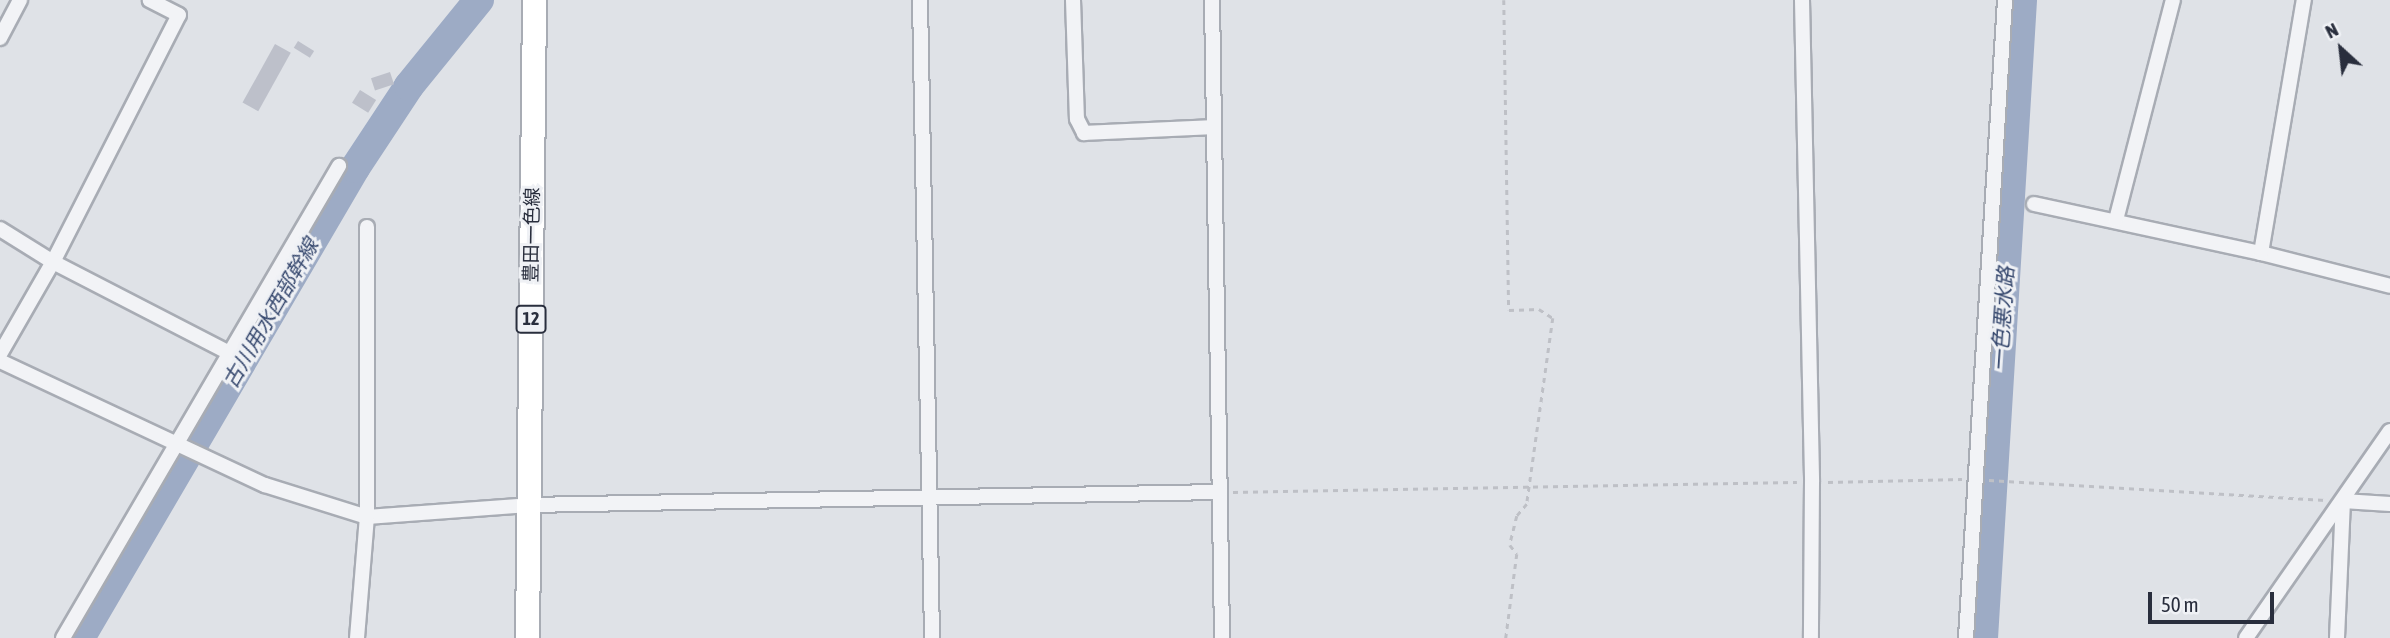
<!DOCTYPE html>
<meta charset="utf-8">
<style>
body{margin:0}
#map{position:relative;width:2390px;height:638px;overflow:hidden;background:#dfe2e7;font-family:"Asap Condensed","Noto Sans JP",sans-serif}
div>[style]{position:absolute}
.river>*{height:30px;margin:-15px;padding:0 15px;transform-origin:15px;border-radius:15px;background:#9dabc5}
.building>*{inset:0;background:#bdc0ca;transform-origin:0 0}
.path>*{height:2.5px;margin-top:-1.25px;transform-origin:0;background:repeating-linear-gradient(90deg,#bec0c6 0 5px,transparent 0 10px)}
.roads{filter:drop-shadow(2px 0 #a8acb4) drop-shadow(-2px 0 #a8acb4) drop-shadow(0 2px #a8acb4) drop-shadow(0 -2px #a8acb4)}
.minor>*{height:14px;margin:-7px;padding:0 7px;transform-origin:7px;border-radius:7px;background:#f2f3f6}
.primary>*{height:23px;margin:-11.5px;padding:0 11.5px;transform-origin:11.5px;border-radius:11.5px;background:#fff}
span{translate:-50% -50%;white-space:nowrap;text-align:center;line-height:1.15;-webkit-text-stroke:6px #eff1f5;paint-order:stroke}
.shield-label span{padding:2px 5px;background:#eff1f5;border:2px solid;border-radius:5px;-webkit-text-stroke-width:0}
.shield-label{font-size:18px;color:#292e3d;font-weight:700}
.street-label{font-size:19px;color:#292e3d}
.water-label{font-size:21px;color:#36486e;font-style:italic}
.north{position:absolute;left:2306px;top:14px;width:70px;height:70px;-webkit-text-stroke:5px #eff1f5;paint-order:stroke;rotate:333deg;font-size:19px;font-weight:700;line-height:28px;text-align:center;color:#292e3d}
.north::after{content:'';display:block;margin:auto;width:24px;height:32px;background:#292e3d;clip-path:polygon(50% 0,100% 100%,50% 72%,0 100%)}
.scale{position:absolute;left:2148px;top:592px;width:126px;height:32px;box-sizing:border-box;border:4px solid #292e3d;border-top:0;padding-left:9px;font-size:21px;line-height:24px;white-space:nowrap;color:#292e3d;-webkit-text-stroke:5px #eff1f5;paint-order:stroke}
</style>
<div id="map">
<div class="river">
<i style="left:80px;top:638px;width:545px;rotate:-59.67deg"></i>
<i style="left:355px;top:168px;width:98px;rotate:-56.6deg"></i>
<i style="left:409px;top:86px;width:111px;rotate:-50.9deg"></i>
<i style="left:1983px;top:638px;width:639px;rotate:-86.5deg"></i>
</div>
<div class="building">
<i style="left:298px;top:41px;width:19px;height:8px;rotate:32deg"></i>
<i style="left:275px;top:44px;width:18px;height:67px;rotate:29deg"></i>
<i style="left:390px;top:72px;width:13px;height:20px;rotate:72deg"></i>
<i style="left:360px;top:90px;width:19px;height:15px;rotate:32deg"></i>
</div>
<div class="path">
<i style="left:1504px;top:0;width:310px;rotate:89.1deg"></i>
<i style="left:1509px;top:310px;width:30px;rotate:-2deg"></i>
<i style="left:1539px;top:309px;width:17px;rotate:33deg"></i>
<i style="left:1553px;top:318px;width:188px;rotate:98deg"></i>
<i style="left:1527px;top:504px;width:16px;rotate:130deg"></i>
<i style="left:1517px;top:516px;width:30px;rotate:104deg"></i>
<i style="left:1510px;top:545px;width:11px;rotate:52deg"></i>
<i style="left:1517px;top:554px;width:85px;rotate:97.5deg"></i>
<i style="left:1989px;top:480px;width:337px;rotate:3.4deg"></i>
<i style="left:1828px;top:482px;width:134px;rotate:-1.3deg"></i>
<i style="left:1233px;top:492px;width:564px;rotate:-1.02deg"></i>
</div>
<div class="roads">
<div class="minor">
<i style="left:920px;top:0;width:638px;rotate:88.92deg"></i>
<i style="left:1073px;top:0;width:119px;rotate:88.1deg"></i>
<i style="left:1077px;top:119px;width:16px;rotate:63deg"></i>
<i style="left:1084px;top:133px;width:130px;rotate:-2.6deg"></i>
<i style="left:1212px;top:0;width:638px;rotate:89.1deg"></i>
<i style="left:1802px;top:0;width:482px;rotate:88.8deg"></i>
<i style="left:1812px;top:482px;width:156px;rotate:90.4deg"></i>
<i style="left:0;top:38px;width:43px;rotate:-62.2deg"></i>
<i style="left:2034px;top:204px;width:232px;rotate:12.2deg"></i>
<i style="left:2261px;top:253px;width:133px;rotate:14.3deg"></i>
<i style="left:2116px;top:220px;width:227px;rotate:-75.5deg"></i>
<i style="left:0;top:229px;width:62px;rotate:31.9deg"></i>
<i style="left:53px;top:262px;width:198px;rotate:27.3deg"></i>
<i style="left:2261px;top:253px;width:257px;rotate:-80.4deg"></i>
<i style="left:0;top:354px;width:106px;rotate:-60.1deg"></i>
<i style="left:53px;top:262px;width:277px;rotate:-63deg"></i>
<i style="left:179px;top:15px;width:33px;rotate:-153deg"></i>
<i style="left:0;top:361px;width:293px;rotate:25.1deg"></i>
<i style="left:265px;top:485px;width:107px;rotate:17.4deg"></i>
<i style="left:367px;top:517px;width:162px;rotate:-4.2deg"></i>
<i style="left:529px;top:505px;width:691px;rotate:-1.08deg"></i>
<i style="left:2343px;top:501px;width:47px;rotate:3.7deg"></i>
<i style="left:63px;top:638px;width:547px;rotate:-59.68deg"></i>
<i style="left:357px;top:638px;width:121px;rotate:-85.3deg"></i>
<i style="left:367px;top:517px;width:290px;rotate:-90deg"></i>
<i style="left:1966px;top:638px;width:639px;rotate:-86.5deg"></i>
<i style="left:2246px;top:638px;width:252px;rotate:-55.2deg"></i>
<i style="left:2337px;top:638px;width:136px;rotate:-87.5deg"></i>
</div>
<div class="primary">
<i style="left:527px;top:638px;width:638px;rotate:-89.37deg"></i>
</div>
</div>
<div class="shield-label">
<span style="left:531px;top:319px">12</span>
</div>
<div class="street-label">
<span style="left:532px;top:235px;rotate:-89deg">豊田一色線</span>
</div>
<div class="water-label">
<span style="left:270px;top:313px;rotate:-60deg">古川用水西部幹線</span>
<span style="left:2002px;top:319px;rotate:-86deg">一色悪水路</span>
</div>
<div class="north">N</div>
<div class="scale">50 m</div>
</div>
